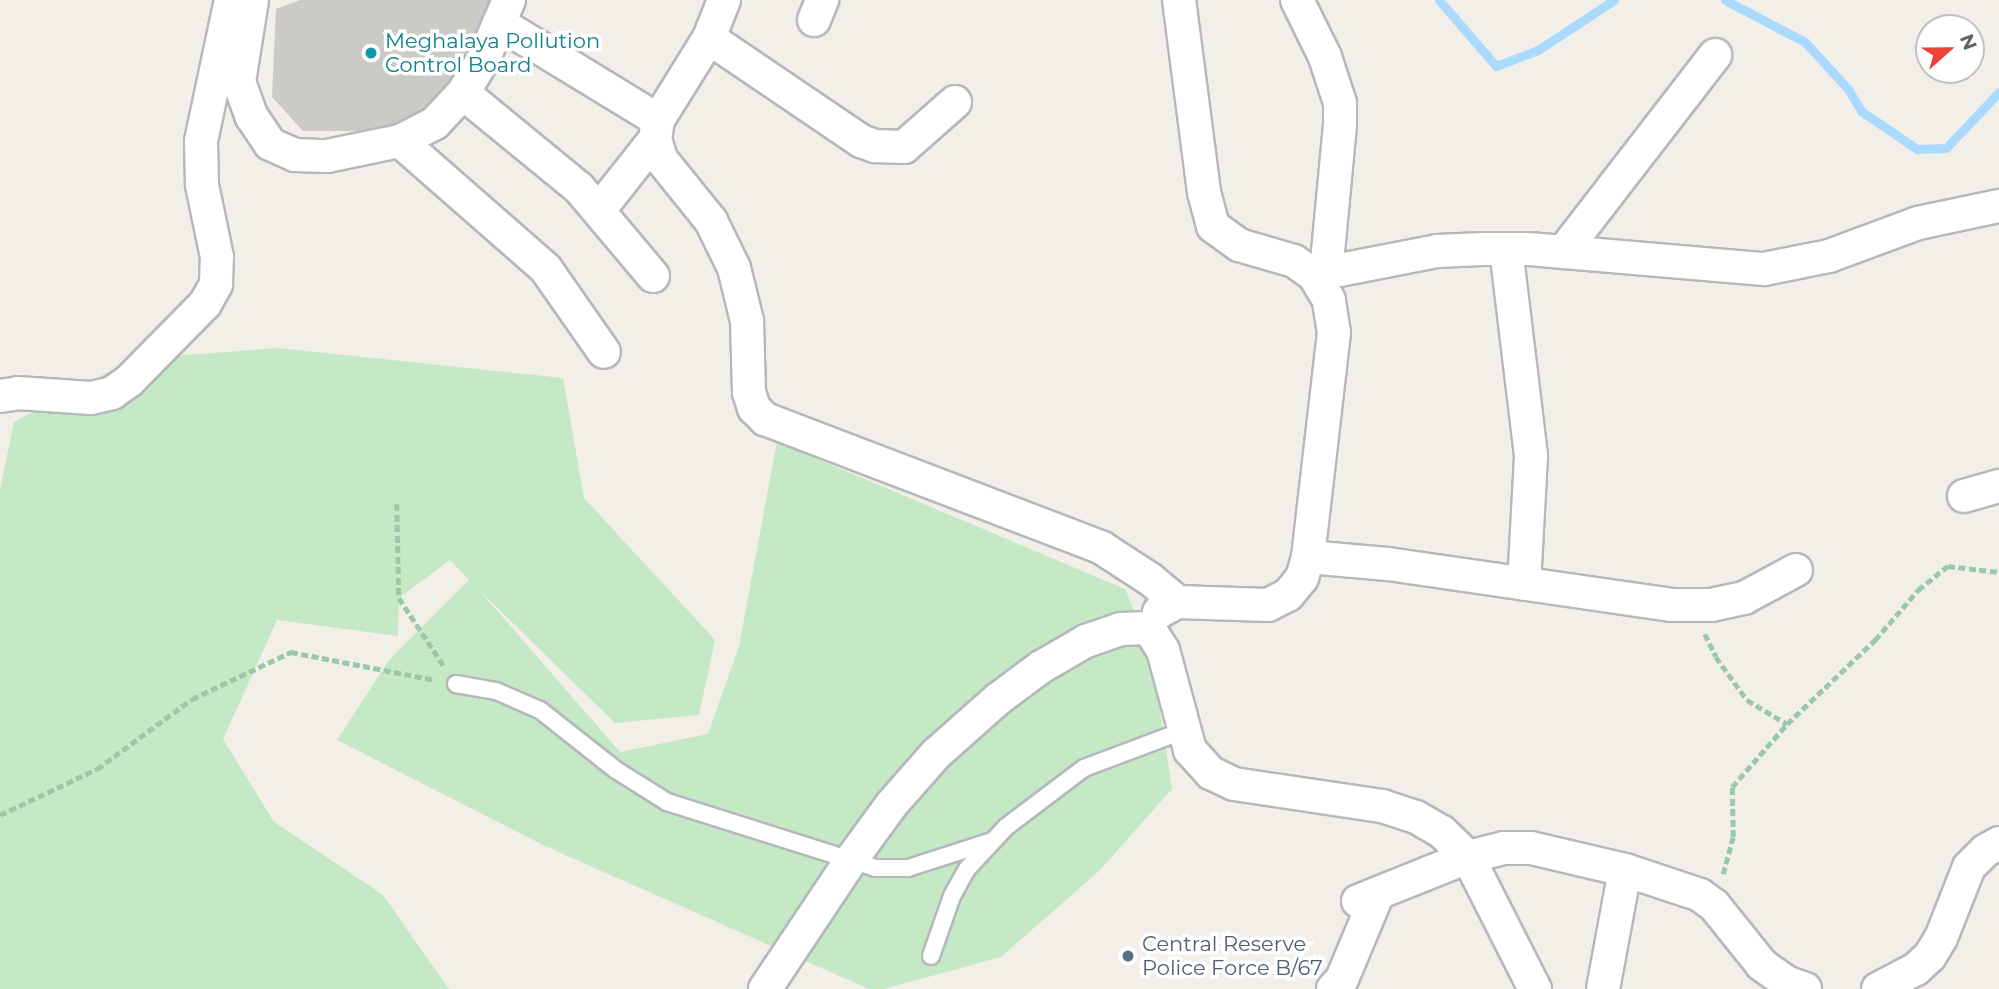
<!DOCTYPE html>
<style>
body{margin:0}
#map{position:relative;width:1999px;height:989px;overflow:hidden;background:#f1efe8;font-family:Montserrat,sans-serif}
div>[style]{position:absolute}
.green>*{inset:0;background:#c5e8c5}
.stream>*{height:9px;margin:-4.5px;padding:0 4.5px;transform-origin:4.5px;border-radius:4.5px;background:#aadaff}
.building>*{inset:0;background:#cccac5}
.path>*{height:4.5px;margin-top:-2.25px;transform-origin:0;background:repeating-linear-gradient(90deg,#9cc7a9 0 7px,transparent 0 10.5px)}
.roads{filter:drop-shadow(2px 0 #b5b8bc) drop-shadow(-2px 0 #b5b8bc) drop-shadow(0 2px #b5b8bc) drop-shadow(0 -2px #b5b8bc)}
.service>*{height:16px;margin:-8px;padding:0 8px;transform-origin:8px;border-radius:8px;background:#fff}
.minor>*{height:32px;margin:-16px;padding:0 16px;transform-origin:16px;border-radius:16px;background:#fff}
.dots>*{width:19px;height:19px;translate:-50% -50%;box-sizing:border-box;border:4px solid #fff;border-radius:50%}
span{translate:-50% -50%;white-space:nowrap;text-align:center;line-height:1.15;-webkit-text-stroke:7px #fff;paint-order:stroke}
.culture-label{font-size:21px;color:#0d838f}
.left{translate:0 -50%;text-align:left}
.service-label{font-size:21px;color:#4e5e75}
.north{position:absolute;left:1915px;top:14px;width:70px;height:70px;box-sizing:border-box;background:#fff;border:2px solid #bfc1c3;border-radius:50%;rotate:69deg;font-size:19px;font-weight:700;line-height:28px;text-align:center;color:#5f6368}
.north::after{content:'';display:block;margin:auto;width:24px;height:32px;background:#ea4335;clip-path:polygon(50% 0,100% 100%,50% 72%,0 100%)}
</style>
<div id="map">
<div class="green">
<i style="clip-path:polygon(278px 348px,563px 378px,584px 498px,715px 640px,699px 715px,615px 723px,479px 590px,620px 752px,708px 734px,739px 646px,777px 442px,1125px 589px,1151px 651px,1172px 789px,1099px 871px,1001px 957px,884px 989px,869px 989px,545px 846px,337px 740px,389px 660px,469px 580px,450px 560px,399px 598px,398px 636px,277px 620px,223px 739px,274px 822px,383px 895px,449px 989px,0 989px,0 490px,14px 422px,133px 359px)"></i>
</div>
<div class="stream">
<i style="left:1439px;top:0;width:87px;rotate:49.2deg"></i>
<i style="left:1496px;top:66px;width:45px;rotate:-20.9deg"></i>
<i style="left:1538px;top:50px;width:91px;rotate:-33.3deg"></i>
<i style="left:1725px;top:0;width:90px;rotate:27.7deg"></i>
<i style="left:1805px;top:42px;width:64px;rotate:47.5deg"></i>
<i style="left:1848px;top:89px;width:26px;rotate:59deg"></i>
<i style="left:1861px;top:111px;width:68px;rotate:34.2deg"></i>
<i style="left:1917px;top:149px;width:29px;rotate:-2deg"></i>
<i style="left:1946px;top:148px;width:77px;rotate:-46.6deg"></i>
</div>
<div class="building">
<i style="clip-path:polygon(300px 0,490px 0,495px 5px,429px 120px,390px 131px,303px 131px,272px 97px,276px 9px)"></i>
</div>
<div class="path">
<i style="left:397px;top:504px;width:94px;rotate:88.8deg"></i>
<i style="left:399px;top:598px;width:82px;rotate:56.5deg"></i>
<i style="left:1705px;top:634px;width:25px;rotate:64deg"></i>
<i style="left:1716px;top:657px;width:53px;rotate:54.2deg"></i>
<i style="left:1747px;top:700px;width:47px;rotate:31deg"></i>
<i style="left:0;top:815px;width:107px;rotate:-25.4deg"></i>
<i style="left:97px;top:769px;width:118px;rotate:-36.4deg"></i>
<i style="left:192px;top:699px;width:110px;rotate:-25.4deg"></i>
<i style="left:291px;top:652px;width:147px;rotate:11deg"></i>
<i style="left:1723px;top:874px;width:38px;rotate:-75deg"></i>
<i style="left:1733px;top:837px;width:50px;rotate:-91.1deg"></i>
<i style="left:1732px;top:787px;width:84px;rotate:-48.9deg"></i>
<i style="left:1787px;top:724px;width:122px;rotate:-43.7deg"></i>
<i style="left:1875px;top:640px;width:66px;rotate:-49.3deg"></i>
<i style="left:1918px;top:590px;width:38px;rotate:-39deg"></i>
<i style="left:1948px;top:566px;width:51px;rotate:6.7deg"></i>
</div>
<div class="roads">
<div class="service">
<i style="left:456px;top:684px;width:41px;rotate:9.9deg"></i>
<i style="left:496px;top:691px;width:48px;rotate:23.4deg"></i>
<i style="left:540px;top:710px;width:97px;rotate:38.3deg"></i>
<i style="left:616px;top:770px;width:60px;rotate:32.1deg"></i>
<i style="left:667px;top:802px;width:193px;rotate:17.5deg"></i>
<i style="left:851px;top:860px;width:26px;rotate:18deg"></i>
<i style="left:876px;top:868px;width:32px"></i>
<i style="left:908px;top:868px;width:88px;rotate:-17.8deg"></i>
<i style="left:931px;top:956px;width:64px;rotate:-70.7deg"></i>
<i style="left:952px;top:896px;width:31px;rotate:-61deg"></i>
<i style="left:967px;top:869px;width:57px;rotate:-47.1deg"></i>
<i style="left:1006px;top:827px;width:98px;rotate:-37.1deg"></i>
<i style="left:1084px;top:768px;width:108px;rotate:-20.6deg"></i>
</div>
<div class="minor">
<i style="left:252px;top:0;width:83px;rotate:99deg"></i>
<i style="left:239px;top:82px;width:37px;rotate:70deg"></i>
<i style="left:252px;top:117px;width:32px;rotate:56deg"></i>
<i style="left:270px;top:144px;width:27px;rotate:24deg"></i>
<i style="left:295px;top:155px;width:32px;rotate:2deg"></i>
<i style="left:327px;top:156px;width:75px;rotate:-11.6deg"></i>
<i style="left:400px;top:141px;width:39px;rotate:-27deg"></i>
<i style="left:435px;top:123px;width:41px;rotate:-47deg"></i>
<i style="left:463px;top:93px;width:41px;rotate:-59deg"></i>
<i style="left:484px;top:58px;width:63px;rotate:-66.7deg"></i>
<i style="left:724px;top:0;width:41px;rotate:111.5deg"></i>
<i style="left:709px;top:38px;width:97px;rotate:121.9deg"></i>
<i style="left:658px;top:120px;width:19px;rotate:99deg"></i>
<i style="left:655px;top:139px;width:21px;rotate:73deg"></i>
<i style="left:661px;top:159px;width:80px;rotate:51.1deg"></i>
<i style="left:711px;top:221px;width:52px;rotate:63.9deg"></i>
<i style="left:734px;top:268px;width:55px;rotate:76.2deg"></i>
<i style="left:747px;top:321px;width:71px;rotate:88.4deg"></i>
<i style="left:749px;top:392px;width:17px;rotate:73deg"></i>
<i style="left:754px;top:408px;width:16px;rotate:45deg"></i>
<i style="left:765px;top:419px;width:361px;rotate:20.9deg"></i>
<i style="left:1102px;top:548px;width:57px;rotate:32.9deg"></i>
<i style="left:1150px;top:579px;width:35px;rotate:40deg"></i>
<i style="left:1297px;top:0;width:64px;rotate:63.8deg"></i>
<i style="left:1325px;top:57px;width:48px;rotate:71.9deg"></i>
<i style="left:1340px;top:103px;width:22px;rotate:90deg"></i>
<i style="left:1340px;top:125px;width:148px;rotate:95.4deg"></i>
<i style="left:814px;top:20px;width:22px;rotate:-68deg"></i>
<i style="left:499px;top:23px;width:186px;rotate:31.4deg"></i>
<i style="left:709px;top:38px;width:184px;rotate:34.1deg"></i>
<i style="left:861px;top:141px;width:15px;rotate:20deg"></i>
<i style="left:875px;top:146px;width:29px;rotate:2deg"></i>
<i style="left:904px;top:147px;width:68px;rotate:-41.4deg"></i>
<i style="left:463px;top:93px;width:150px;rotate:39.3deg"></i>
<i style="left:579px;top:188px;width:115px;rotate:49.9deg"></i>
<i style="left:400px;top:141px;width:194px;rotate:41.2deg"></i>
<i style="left:546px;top:269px;width:101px;rotate:55.1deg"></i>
<i style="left:599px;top:210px;width:90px;rotate:-51.7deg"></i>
<i style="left:1506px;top:249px;width:209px;rotate:83.1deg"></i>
<i style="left:1531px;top:456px;width:128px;rotate:93.1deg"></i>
<i style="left:1563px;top:252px;width:249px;rotate:-52.3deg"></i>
<i style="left:1314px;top:275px;width:125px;rotate:-11deg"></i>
<i style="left:1437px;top:251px;width:45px;rotate:-2.5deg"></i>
<i style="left:1482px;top:249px;width:47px"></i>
<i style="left:1529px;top:249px;width:236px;rotate:4.9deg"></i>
<i style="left:1764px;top:269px;width:66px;rotate:-11.3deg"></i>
<i style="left:1829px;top:256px;width:95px;rotate:-20.3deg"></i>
<i style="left:1918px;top:223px;width:83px;rotate:-11.9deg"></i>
<i style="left:0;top:396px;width:18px;rotate:-9deg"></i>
<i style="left:18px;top:393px;width:73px;rotate:3.9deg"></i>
<i style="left:91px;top:398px;width:22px;rotate:-13deg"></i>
<i style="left:112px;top:393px;width:21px;rotate:-35deg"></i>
<i style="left:129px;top:381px;width:108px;rotate:-45.4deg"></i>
<i style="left:205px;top:304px;width:23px;rotate:-61deg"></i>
<i style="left:216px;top:284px;width:27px;rotate:-88deg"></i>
<i style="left:217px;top:257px;width:74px;rotate:-101.8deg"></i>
<i style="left:202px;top:185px;width:44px;rotate:-91.3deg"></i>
<i style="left:201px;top:141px;width:144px;rotate:-78deg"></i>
<i style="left:1964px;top:496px;width:36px;rotate:-16deg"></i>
<i style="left:1308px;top:557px;width:80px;rotate:5deg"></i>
<i style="left:1388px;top:564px;width:286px;rotate:8.2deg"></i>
<i style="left:1671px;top:605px;width:40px"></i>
<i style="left:1711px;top:605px;width:34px;rotate:-12deg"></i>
<i style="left:1744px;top:598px;width:59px;rotate:-28.3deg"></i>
<i style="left:1159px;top:612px;width:21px;rotate:-29deg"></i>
<i style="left:1177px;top:602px;width:91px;rotate:1.9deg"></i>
<i style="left:1268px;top:605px;width:22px;rotate:-27deg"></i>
<i style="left:1288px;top:595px;width:22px;rotate:-51deg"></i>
<i style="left:1302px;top:578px;width:22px;rotate:-74deg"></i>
<i style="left:1308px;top:557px;width:226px;rotate:-83.4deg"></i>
<i style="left:1334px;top:333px;width:33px;rotate:-99deg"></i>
<i style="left:1329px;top:300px;width:29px;rotate:-121deg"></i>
<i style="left:1314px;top:275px;width:24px;rotate:-145deg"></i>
<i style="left:1294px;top:261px;width:57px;rotate:-163.8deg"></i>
<i style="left:1239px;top:245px;width:32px;rotate:-144deg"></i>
<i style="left:1213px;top:226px;width:35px;rotate:-105deg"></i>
<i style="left:1204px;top:192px;width:194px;rotate:-97.4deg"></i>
<i style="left:1358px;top:901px;width:118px;rotate:-21.8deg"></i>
<i style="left:1468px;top:857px;width:37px;rotate:-14deg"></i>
<i style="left:1504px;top:848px;width:27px"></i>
<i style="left:1531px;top:848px;width:97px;rotate:13.2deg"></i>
<i style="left:1625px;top:870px;width:79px;rotate:18.4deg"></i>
<i style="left:1700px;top:895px;width:17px;rotate:36deg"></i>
<i style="left:1714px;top:905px;width:77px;rotate:51.3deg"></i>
<i style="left:1762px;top:965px;width:32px;rotate:35deg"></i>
<i style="left:1788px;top:983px;width:18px;rotate:19deg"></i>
<i style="left:765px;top:989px;width:155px;rotate:-56.3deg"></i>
<i style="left:851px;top:860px;width:69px;rotate:-53.8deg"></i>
<i style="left:892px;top:804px;width:67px;rotate:-48.7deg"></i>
<i style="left:936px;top:754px;width:83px;rotate:-41.6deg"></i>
<i style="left:998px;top:699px;width:54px;rotate:-36.7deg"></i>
<i style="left:1041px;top:667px;width:52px;rotate:-30deg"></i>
<i style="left:1086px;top:641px;width:36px;rotate:-19deg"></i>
<i style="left:1120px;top:629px;width:29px;rotate:-2deg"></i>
<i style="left:1149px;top:628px;width:26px;rotate:58deg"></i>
<i style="left:1163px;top:650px;width:104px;rotate:74.9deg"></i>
<i style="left:1190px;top:750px;width:31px;rotate:48deg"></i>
<i style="left:1211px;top:773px;width:25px;rotate:26deg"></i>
<i style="left:1234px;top:784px;width:150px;rotate:8.5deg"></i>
<i style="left:1382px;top:806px;width:36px;rotate:18deg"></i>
<i style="left:1416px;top:817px;width:30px;rotate:30deg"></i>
<i style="left:1442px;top:832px;width:36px;rotate:44deg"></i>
<i style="left:1468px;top:857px;width:148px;rotate:63.1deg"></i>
<i style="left:1333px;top:989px;width:13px;rotate:-48deg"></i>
<i style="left:1342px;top:979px;width:93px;rotate:-67.3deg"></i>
<i style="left:1603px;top:989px;width:121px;rotate:-79.5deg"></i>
<i style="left:1878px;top:989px;width:43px;rotate:-27.8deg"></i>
<i style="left:1916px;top:969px;width:19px;rotate:-43deg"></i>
<i style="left:1930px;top:956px;width:21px;rotate:-59deg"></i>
<i style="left:1941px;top:938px;width:76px;rotate:-68.5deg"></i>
<i style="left:1969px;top:867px;width:23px;rotate:-45deg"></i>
<i style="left:1985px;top:851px;width:16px;rotate:-30deg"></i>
</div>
</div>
<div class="dots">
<i style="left:371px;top:53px;background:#0f9aa8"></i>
<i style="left:1128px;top:956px;background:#5c6f8a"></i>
</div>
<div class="culture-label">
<span class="left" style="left:385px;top:53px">Meghalaya Pollution<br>Control Board</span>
</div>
<div class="service-label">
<span class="left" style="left:1142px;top:956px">Central Reserve<br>Police Force B/67</span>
</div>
<div class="north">N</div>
</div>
